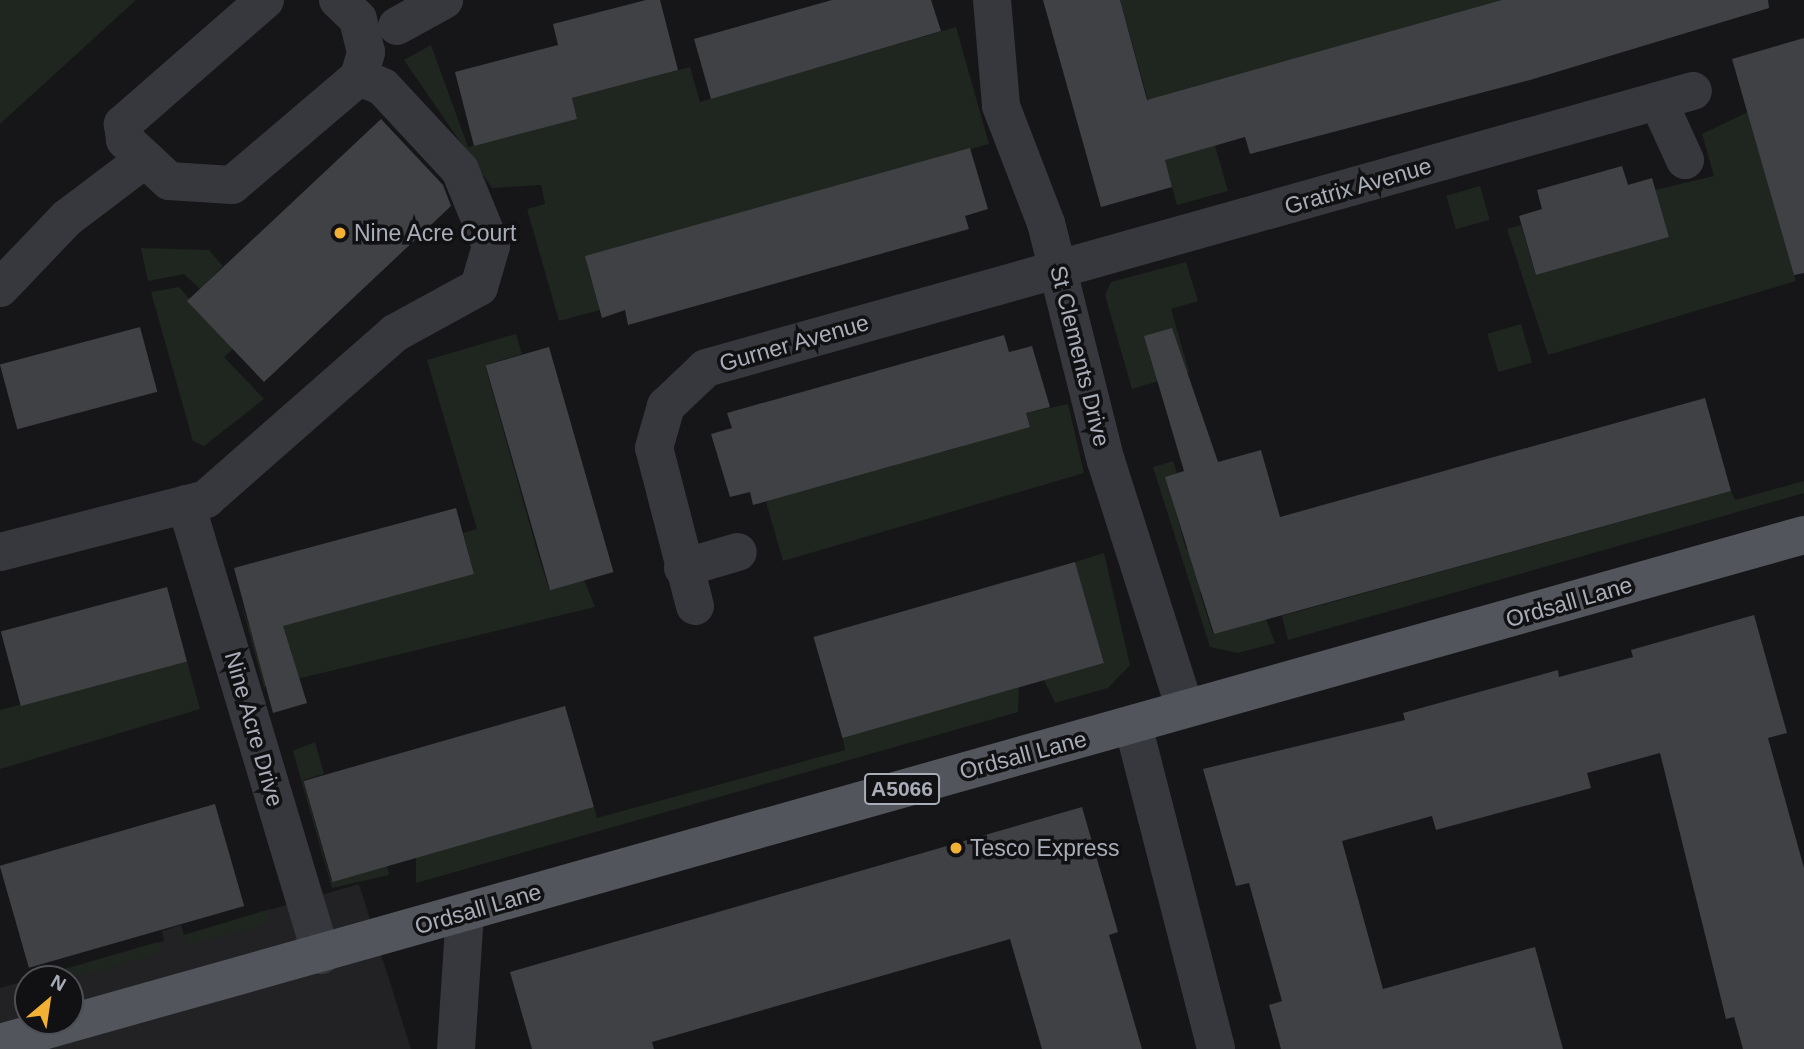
<!DOCTYPE html>
<style>
body{margin:0}
#map{position:relative;width:1804px;height:1049px;overflow:hidden;background:#161618;font-family:Helvetica,sans-serif}
div>[style]{position:absolute}
.built>*{inset:0;background:#222225}
.green>*{inset:0;background:#1e261f;transform-origin:0 0}
.building>*{inset:0;background:#404145;transform-origin:0 0}
.minor>*{height:38px;margin:-19px;padding:0 19px;transform-origin:19px;border-radius:19px;background:#37383d}
.major>*{height:38px;margin:-19px;padding:0 19px;transform-origin:19px;border-radius:19px;background:#53555c}
.dots>*{width:19px;height:19px;translate:-50% -50%;box-sizing:border-box;border:4px solid #111113;border-radius:50%}
span{translate:-50% -50%;white-space:nowrap;text-align:center;line-height:1.15;-webkit-text-stroke:7px #111113;paint-order:stroke}
.shield-label span{padding:2px 5px;background:#111113;border:2px solid;border-radius:5px;-webkit-text-stroke-width:0}
.shield-label{font-size:21px;color:#a8adb8;font-weight:700}
.street-label{font-size:23px;color:#a8adb8}
.poi-label{font-size:23px;color:#a8adb8}
.left{translate:0 -50%;text-align:left}
.north{position:absolute;left:14px;top:965px;width:70px;height:70px;box-sizing:border-box;background:#111113;border:2px solid #4d4f55;border-radius:50%;rotate:29deg;font-size:19px;font-weight:700;line-height:28px;text-align:center;color:#a8adb8}
.north::after{content:'';display:block;margin:auto;width:24px;height:32px;background:#f2b134;clip-path:polygon(50% 0,100% 100%,50% 72%,0 100%)}
</style>
<div id="map">
<div class="built">
<i style="clip-path:polygon(359px 884px,411px 1049px,0 1049px,0 988px,28px 980px,28px 1021px,70px 1021px,70px 979px,30px 979px,164px 941px,162px 931px,181px 925px,184px 935px)"></i>
</div>
<div class="green">
<i style="clip-path:polygon(0 0,136px 0,0 124px)"></i>
<i style="clip-path:polygon(1120px 0,1502px 0,1207px 118px,1228px 191px,1177px 205px)"></i>
<i style="clip-path:polygon(956px 27px,989px 144px,586px 256px,600px 310px,559px 321px,527px 209px,545px 204px,541px 185px,492px 188px,404px 60px,431px 45px,468px 147px,577px 119px,572px 98px,678px 70px,690px 67px,700px 102px)"></i>
<i style="clip-path:polygon(1748px 112px,1796px 281px,1548px 355px,1507px 229px,1521px 225px,1536px 275px,1669px 237px,1655px 190px,1714px 176px,1702px 134px)"></i>
<i style="left:1480px;top:186px;width:35px;height:35px;rotate:74deg"></i>
<i style="clip-path:polygon(141px 248px,209px 250px,223px 266px,200px 289px,184px 274px,148px 281px)"></i>
<i style="clip-path:polygon(1186px 262px,1198px 301px,1171px 309px,1189px 372px,1132px 389px,1105px 295px,1111px 282px)"></i>
<i style="clip-path:polygon(179px 287px,233px 349px,224px 357px,264px 399px,204px 446px,193px 441px,151px 292px)"></i>
<i style="left:1521px;top:324px;width:40px;height:35px;rotate:74deg"></i>
<i style="clip-path:polygon(516px 334px,522px 354px,485px 365px,538px 554px,549px 589px,584px 580px,595px 607px,264px 687px,240px 599px,252px 634px,474px 574px,463px 533px,477px 529px,427px 360px)"></i>
<i style="clip-path:polygon(1068px 404px,1084px 473px,783px 561px,766px 502px,813px 474px,817px 487px,838px 481px,899px 464px,896px 450px,943px 452px,963px 446px,959px 432px,1019px 430px,1030px 427px,1026px 413px)"></i>
<i style="clip-path:polygon(1173px 461px,1177px 473px,1166px 477px,1186px 549px,1198px 546px,1210px 589px,1200px 593px,1213px 634px,1266px 619px,1275px 643px,1238px 653px,1210px 647px,1153px 467px)"></i>
<i style="clip-path:polygon(1804px 481px,1804px 493px,1288px 640px,1282px 616px,1731px 491px,1735px 500px)"></i>
<i style="clip-path:polygon(1104px 553px,1130px 665px,1108px 688px,1055px 703px,1044px 680px,1104px 663px,1075px 562px)"></i>
<i style="clip-path:polygon(187px 661px,200px 709px,0 769px,0 710px)"></i>
<i style="clip-path:polygon(1019px 687px,1018px 712px,416px 883px,416px 857px,594px 807px,597px 818px,845px 750px,842px 735px)"></i>
<i style="clip-path:polygon(315px 742px,324px 774px,303px 780px,331px 880px,387px 865px,389px 875px,332px 888px,293px 751px)"></i>
<i style="clip-path:polygon(270px 909px,268px 921px,256px 927px,187px 945px,184px 935px)"></i>
<i style="clip-path:polygon(158px 942px,162px 952px,69px 979px,30px 979px)"></i>
</div>
<div class="building">
<i style="clip-path:polygon(646px 0,660px 0,678px 70px,572px 98px,577px 119px,474px 146px,455px 72px,558px 45px,553px 24px)"></i>
<i style="clip-path:polygon(832px 0,931px 0,941px 31px,711px 99px,694px 39px)"></i>
<i style="clip-path:polygon(1043px 0,1120px 0,1147px 100px,1502px 0,1768px 0,1769px 8px,1530px 80px,1250px 154px,1245px 137px,1165px 160px,1172px 187px,1101px 207px)"></i>
<i style="clip-path:polygon(1804px 38px,1804px 273px,1794px 275px,1732px 59px)"></i>
<i style="clip-path:polygon(381px 119px,443px 185px,451px 206px,264px 382px,187px 301px)"></i>
<i style="clip-path:polygon(970px 148px,988px 209px,965px 216px,969px 229px,628px 325px,625px 310px,602px 318px,585px 256px)"></i>
<i style="clip-path:polygon(1622px 166px,1628px 185px,1652px 178px,1669px 237px,1536px 275px,1519px 216px,1542px 209px,1537px 190px)"></i>
<i style="left:140px;top:327px;width:67px;height:145px;rotate:75deg"></i>
<i style="clip-path:polygon(1172px 328px,1218px 462px,1261px 450px,1280px 517px,1705px 398px,1731px 491px,1214px 634px,1165px 477px,1184px 471px,1144px 336px)"></i>
<i style="clip-path:polygon(1004px 335px,1009px 352px,1032px 346px,1050px 407px,1026px 413px,1030px 427px,753px 505px,750px 492px,730px 497px,711px 434px,732px 428px,727px 413px)"></i>
<i style="left:549px;top:347px;width:234px;height:66px;rotate:74deg"></i>
<i style="clip-path:polygon(456px 508px,474px 574px,283px 626px,307px 703px,273px 713px,234px 568px)"></i>
<i style="left:1075px;top:562px;width:105px;height:272px;rotate:74deg"></i>
<i style="left:167px;top:587px;width:77px;height:172px;rotate:75deg"></i>
<i style="clip-path:polygon(1754px 615px,1787px 733px,1768px 738px,1804px 868px,1804px 1049px,1743px 1049px,1734px 1017px,1726px 1019px,1660px 753px,1587px 773px,1591px 788px,1436px 830px,1432px 816px,1342px 841px,1383px 989px,1535px 947px,1563px 1049px,1281px 1049px,1269px 1005px,1282px 1001px,1249px 883px,1236px 886px,1203px 769px,1405px 720px,1403px 713px,1558px 670px,1559px 677px,1633px 657px,1631px 650px)"></i>
<i style="left:565px;top:706px;width:105px;height:272px;rotate:74deg"></i>
<i style="left:215px;top:804px;width:106px;height:224px;rotate:74deg"></i>
<i style="clip-path:polygon(1082px 807px,1118px 932px,1109px 935px,1142px 1049px,1042px 1049px,1010px 939px,652px 1042px,654px 1049px,532px 1049px,510px 972px)"></i>
</div>
<div class="minor">
<i style="left:265px;top:0;width:189px;rotate:138.9deg"></i>
<i style="left:123px;top:124px;width:16px;rotate:83deg"></i>
<i style="left:125px;top:140px;width:60px;rotate:43deg"></i>
<i style="left:169px;top:181px;width:63px;rotate:3.6deg"></i>
<i style="left:232px;top:185px;width:167px;rotate:-40.4deg"></i>
<i style="left:359px;top:77px;width:26px;rotate:-74deg"></i>
<i style="left:366px;top:52px;width:34px;rotate:-104deg"></i>
<i style="left:358px;top:19px;width:28px;rotate:-136deg"></i>
<i style="left:992px;top:0;width:106px;rotate:85.1deg"></i>
<i style="left:1001px;top:106px;width:125px;rotate:69deg"></i>
<i style="left:1046px;top:223px;width:245px;rotate:75.9deg"></i>
<i style="left:1106px;top:461px;width:260px;rotate:72.3deg"></i>
<i style="left:397px;top:26px;width:54px;rotate:-29deg"></i>
<i style="left:1658px;top:101px;width:65px;rotate:65.4deg"></i>
<i style="left:0;top:288px;width:97px;rotate:-46.3deg"></i>
<i style="left:67px;top:218px;width:98px;rotate:-37.1deg"></i>
<i style="left:186px;top:504px;width:471px;rotate:73.3deg"></i>
<i style="left:0;top:552px;width:213px;rotate:-14.4deg"></i>
<i style="left:206px;top:499px;width:252px;rotate:-41.3deg"></i>
<i style="left:395px;top:333px;width:96px;rotate:-28.7deg"></i>
<i style="left:479px;top:287px;width:43px;rotate:-73.7deg"></i>
<i style="left:491px;top:246px;width:82px;rotate:-112.2deg"></i>
<i style="left:460px;top:170px;width:113px;rotate:-132.9deg"></i>
<i style="left:383px;top:87px;width:26px;rotate:-157deg"></i>
<i style="left:683px;top:568px;width:57px;rotate:-16.2deg"></i>
<i style="left:695px;top:606px;width:163px;rotate:-104.5deg"></i>
<i style="left:654px;top:448px;width:44px;rotate:-74.1deg"></i>
<i style="left:666px;top:406px;width:55px;rotate:-43.5deg"></i>
<i style="left:706px;top:368px;width:1025px;rotate:-15.68deg"></i>
<i style="left:1133px;top:725px;width:334px;rotate:75.6deg"></i>
<i style="left:456px;top:1049px;width:136px;rotate:-86.2deg"></i>
</div>
<div class="major">
<i style="left:0;top:1043px;width:1874px;rotate:-15.73deg"></i>
</div>
<div class="dots">
<i style="left:340px;top:233px;background:#f2b134"></i>
<i style="left:956px;top:848px;background:#f2b134"></i>
</div>
<div class="shield-label">
<span style="left:902px;top:789px">A5066</span>
</div>
<div class="street-label">
<span style="left:1358px;top:186px;rotate:-16deg">Gratrix Avenue</span>
<span style="left:794px;top:343px;rotate:-16deg">Gurner Avenue</span>
<span style="left:1080px;top:356px;rotate:76deg">St Clements Drive</span>
<span style="left:1569px;top:602px;rotate:-16deg">Ordsall Lane</span>
<span style="left:254px;top:729px;rotate:74deg">Nine Acre Drive</span>
<span style="left:1023px;top:755px;rotate:-15deg">Ordsall Lane</span>
<span style="left:478px;top:909px;rotate:-16deg">Ordsall Lane</span>
</div>
<div class="poi-label">
<span class="left" style="left:354px;top:233px">Nine Acre Court</span>
<span class="left" style="left:970px;top:848px">Tesco Express</span>
</div>
<div class="north">N</div>
</div>
